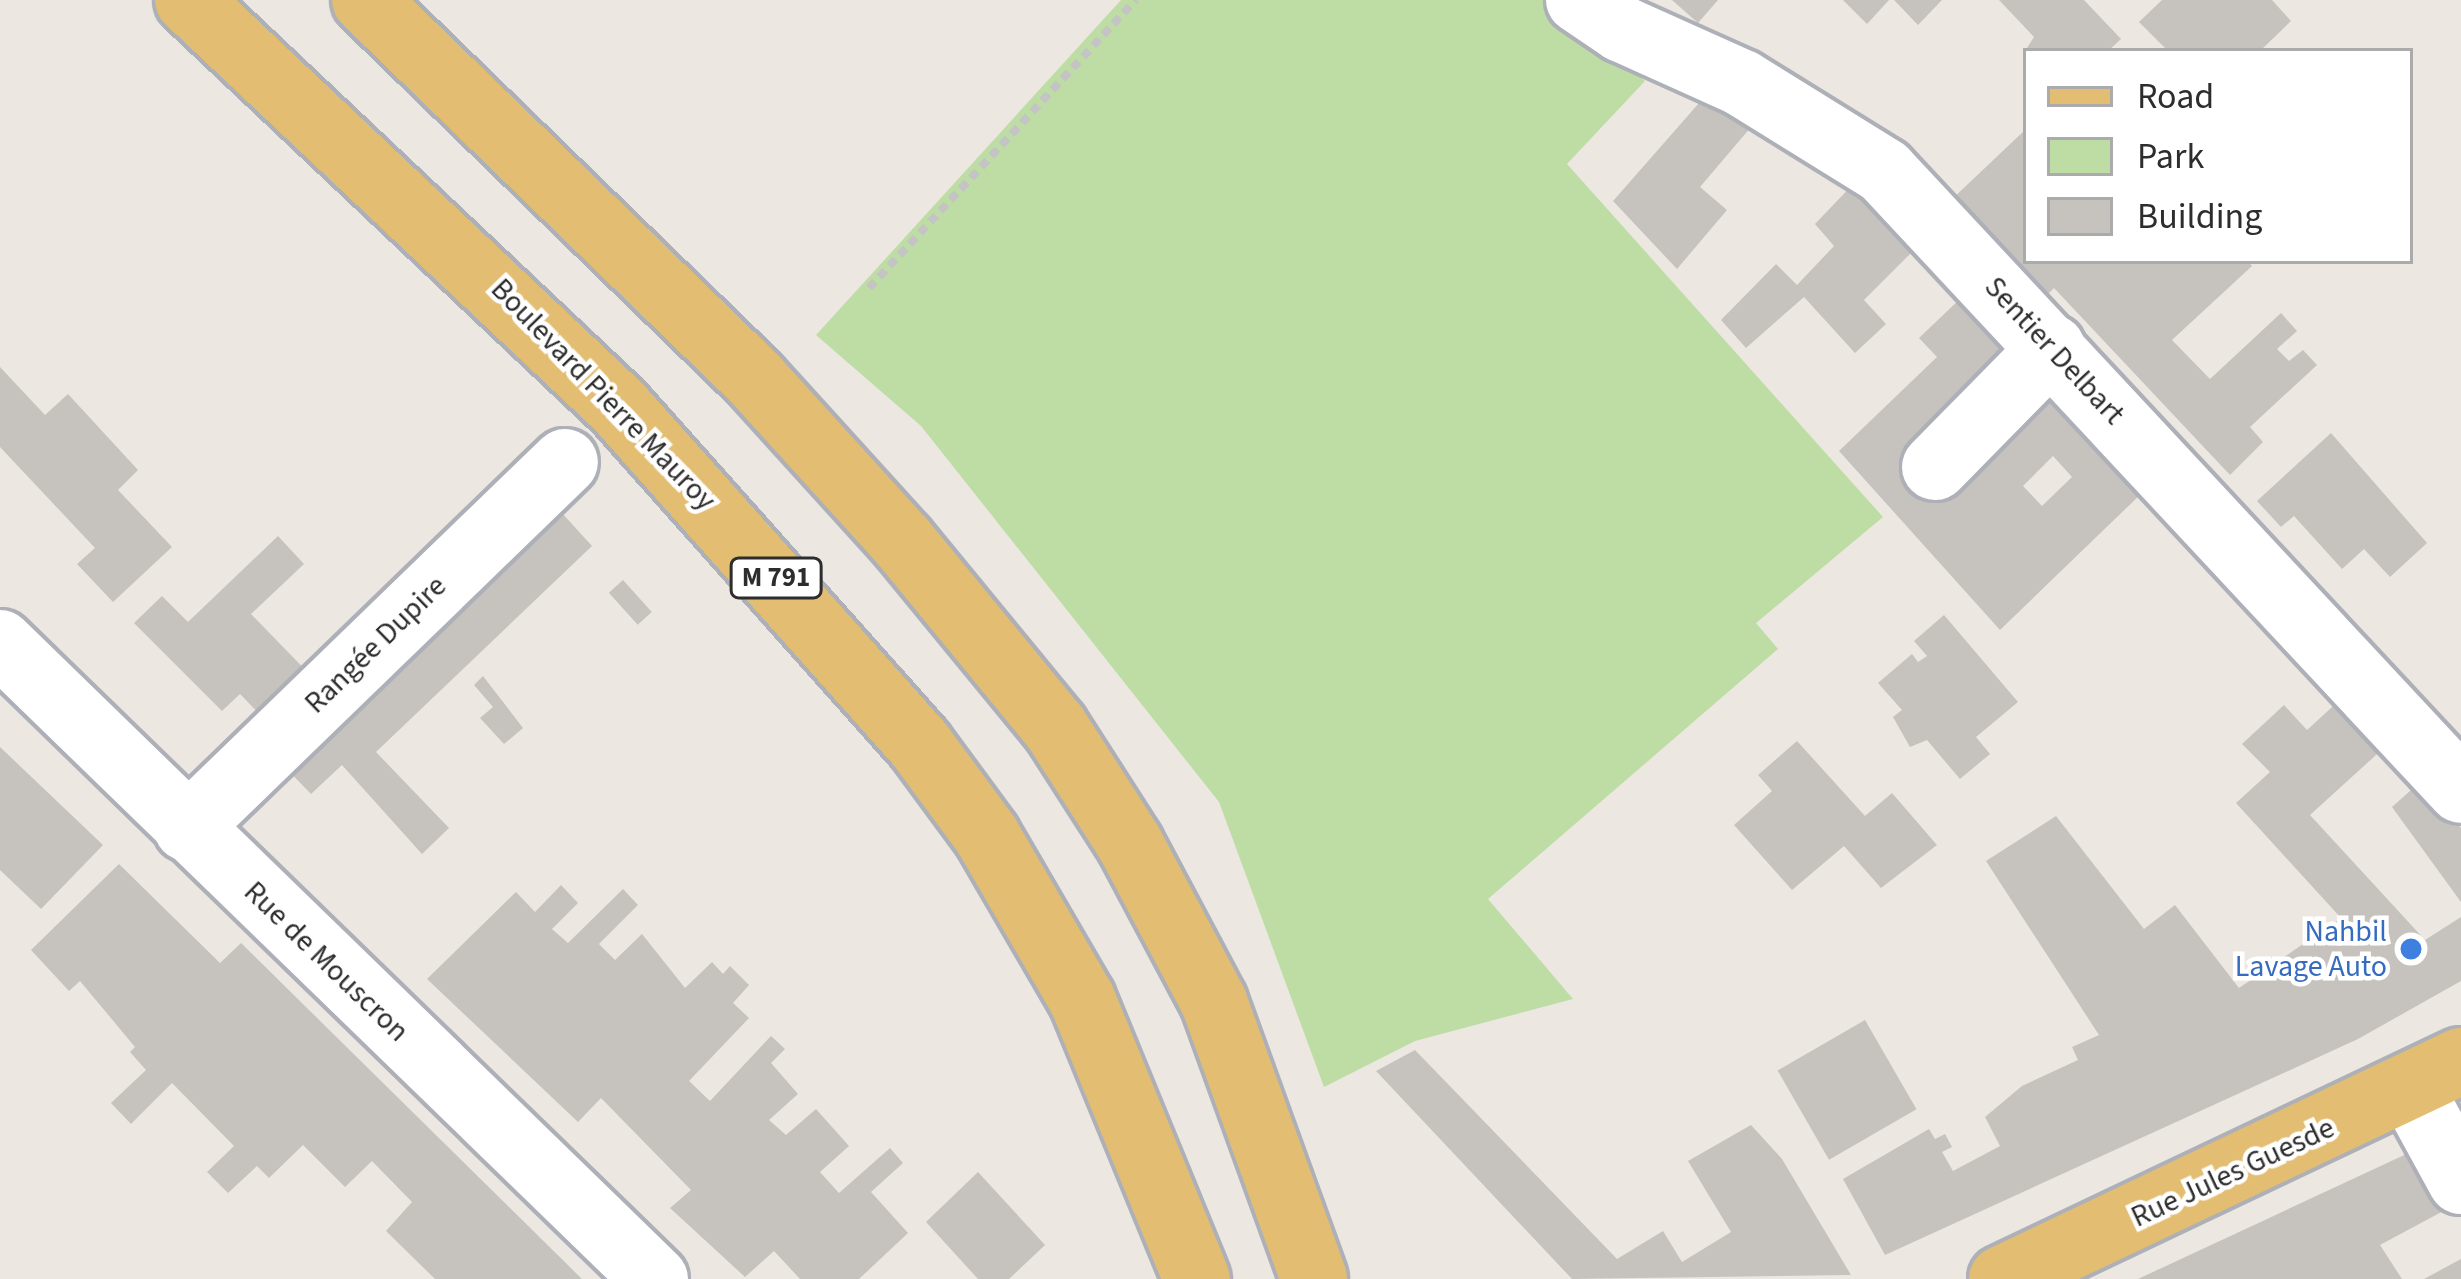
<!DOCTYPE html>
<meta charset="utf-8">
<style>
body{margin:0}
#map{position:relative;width:2461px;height:1279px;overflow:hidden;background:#ede7e2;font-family:"Source Sans 3",sans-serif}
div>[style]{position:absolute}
.green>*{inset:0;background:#bddda5}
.building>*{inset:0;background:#c6c2bd;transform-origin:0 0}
.path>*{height:8px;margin-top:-4px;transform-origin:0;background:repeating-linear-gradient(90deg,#c4c4c4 0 9px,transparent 0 15px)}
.roads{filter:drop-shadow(3px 0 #aeb0b8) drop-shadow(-3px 0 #aeb0b8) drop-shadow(0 3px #aeb0b8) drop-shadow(0 -3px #aeb0b8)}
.minor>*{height:66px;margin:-33px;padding:0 33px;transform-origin:33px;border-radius:33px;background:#fff}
.major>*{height:66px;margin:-33px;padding:0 33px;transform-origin:33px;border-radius:33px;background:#e2bd72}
.dots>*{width:33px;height:33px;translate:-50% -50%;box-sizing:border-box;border:6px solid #fff;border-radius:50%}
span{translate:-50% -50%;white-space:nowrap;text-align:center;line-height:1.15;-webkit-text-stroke:9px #fff;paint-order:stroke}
.shield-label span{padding:3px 9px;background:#fff;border:3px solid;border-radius:9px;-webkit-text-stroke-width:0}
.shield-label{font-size:27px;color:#2d2d2d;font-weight:700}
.street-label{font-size:30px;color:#2d2d2d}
.shop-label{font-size:30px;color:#366cbe}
.right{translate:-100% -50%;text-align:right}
.legend{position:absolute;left:2023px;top:48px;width:390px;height:216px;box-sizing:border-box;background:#fff;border:3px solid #ababab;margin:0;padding:15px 21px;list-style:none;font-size:36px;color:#2d2d2d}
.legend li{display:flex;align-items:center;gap:24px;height:60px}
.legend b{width:60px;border:3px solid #ababab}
</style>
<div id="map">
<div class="green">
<i style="clip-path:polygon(1121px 0,1551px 0,1645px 81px,1567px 164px,1883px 517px,1756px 623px,1778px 649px,1488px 899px,1573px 999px,1415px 1041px,1324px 1087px,1219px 802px,921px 426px,816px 335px)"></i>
</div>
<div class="building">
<i style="clip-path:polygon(1672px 0,1718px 0,1698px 23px)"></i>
<i style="clip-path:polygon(1843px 0,1889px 0,1867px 24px)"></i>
<i style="clip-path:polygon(1894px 0,1942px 0,1918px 25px)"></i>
<i style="clip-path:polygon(1999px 0,2084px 0,2121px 39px,2108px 51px,2025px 51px,2034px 37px)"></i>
<i style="clip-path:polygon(2162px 0,2272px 0,2291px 21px,2260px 51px,2168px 51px,2139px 22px)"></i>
<i style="clip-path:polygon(1714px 86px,1757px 120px,1700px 187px,1727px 210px,1677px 269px,1613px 201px)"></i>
<i style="clip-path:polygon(2026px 129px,2026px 261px,2248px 261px,2252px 266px,2172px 340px,2210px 379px,2281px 313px,2297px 331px,2277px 349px,2289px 361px,2303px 350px,2317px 365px,2250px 427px,2263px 442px,2230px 475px,2054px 288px,2042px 300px,1949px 202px)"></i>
<i style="clip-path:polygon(1859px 178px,1920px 244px,1864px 300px,1886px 324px,1855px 353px,1804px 297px,1746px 348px,1721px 320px,1776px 264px,1797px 285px,1834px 246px,1815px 224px)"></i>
<i style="clip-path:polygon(evenodd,1962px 297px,2012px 351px,1902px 456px,1939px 497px,2047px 389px,2144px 491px,2000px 630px,1839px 451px,1937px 357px,1919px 338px,1962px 297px,2053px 456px,2072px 477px,2042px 506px,2023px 486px,2053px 456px)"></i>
<i style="clip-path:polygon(0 367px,45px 415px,68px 394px,138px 470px,118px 490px,172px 547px,113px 602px,77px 564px,95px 548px,0 447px)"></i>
<i style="clip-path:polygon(2331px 433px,2427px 543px,2390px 577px,2364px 549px,2342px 569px,2294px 516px,2281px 527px,2257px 501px)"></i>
<i style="clip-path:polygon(551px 501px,592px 546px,376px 752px,449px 828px,422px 854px,342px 765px,311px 794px,279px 761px)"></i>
<i style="clip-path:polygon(278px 536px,304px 564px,251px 614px,318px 683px,271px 726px,240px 694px,222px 711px,134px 623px,162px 596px,188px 622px)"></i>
<i style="left:623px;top:580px;width:43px;height:19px;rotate:48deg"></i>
<i style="clip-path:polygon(1944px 615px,2018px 702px,1976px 737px,1990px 754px,1960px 779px,1927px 740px,1910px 747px,1893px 717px,1902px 710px,1878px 683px,1912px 654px,1918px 662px,1927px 656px,1914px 641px)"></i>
<i style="clip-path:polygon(483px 676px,523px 728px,504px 744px,480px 718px,493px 707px,474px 685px)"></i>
<i style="clip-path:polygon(2343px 697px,2387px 745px,2310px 815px,2425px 940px,2461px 917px,2461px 981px,2358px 1039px,1885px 1255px,1843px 1179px,1929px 1129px,1935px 1139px,1945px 1134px,1952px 1147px,1942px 1152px,1953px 1171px,2000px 1146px,1985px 1117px,2022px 1086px,2078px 1060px,2072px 1047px,2099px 1035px,1986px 861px,2056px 816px,2144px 929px,2175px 905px,2239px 988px,2341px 918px,2236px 803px,2270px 772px,2242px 744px,2284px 705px,2307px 730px)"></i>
<i style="clip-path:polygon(1797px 741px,1865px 816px,1892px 793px,1937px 845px,1881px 888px,1844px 846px,1792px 890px,1734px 825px,1772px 791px,1758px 775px)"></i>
<i style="clip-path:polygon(0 747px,103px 845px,41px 909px,0 870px)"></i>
<i style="clip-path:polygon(2420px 782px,2461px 828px,2461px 902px,2392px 807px)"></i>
<i style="clip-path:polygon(119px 864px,220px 963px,241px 943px,582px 1279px,435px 1279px,386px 1231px,412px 1202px,372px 1161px,345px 1187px,303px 1145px,269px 1178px,257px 1166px,228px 1193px,207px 1172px,234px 1146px,172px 1083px,131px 1124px,111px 1103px,146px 1070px,130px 1052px,135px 1047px,80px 981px,69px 991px,31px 950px)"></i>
<i style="clip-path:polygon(561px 885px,578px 903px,552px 929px,568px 943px,623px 889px,638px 905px,599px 944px,615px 960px,642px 934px,685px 988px,712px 962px,723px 974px,730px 966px,749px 985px,733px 1003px,749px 1018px,689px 1081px,710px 1101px,771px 1036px,785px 1049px,771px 1063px,798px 1094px,769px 1120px,786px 1135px,816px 1109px,849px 1146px,820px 1172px,839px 1193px,890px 1148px,903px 1163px,871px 1192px,908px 1233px,859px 1279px,800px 1279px,774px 1251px,745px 1277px,670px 1208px,691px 1190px,601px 1098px,578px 1122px,427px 979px,516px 892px,535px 912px)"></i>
<i style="left:1865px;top:1020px;width:103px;height:101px;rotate:60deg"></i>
<i style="clip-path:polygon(1415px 1050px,1617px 1259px,1663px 1231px,1682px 1262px,1731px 1232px,1688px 1161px,1751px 1125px,1782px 1159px,1851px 1275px,1572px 1279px,1376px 1071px)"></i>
<i style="clip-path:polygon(2415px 1150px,2447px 1209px,2380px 1245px,2402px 1279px,2138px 1279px)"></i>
<i style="clip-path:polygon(978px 1172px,1045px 1245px,1009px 1279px,978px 1279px,926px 1222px)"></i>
<i style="clip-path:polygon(2461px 1259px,2461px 1279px,2424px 1279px)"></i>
</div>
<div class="path">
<i style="left:869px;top:288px;width:393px;rotate:-47.2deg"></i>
</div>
<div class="roads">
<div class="minor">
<i style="left:1579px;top:0;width:52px;rotate:34deg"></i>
<i style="left:1622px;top:29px;width:132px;rotate:24.2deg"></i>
<i style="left:1742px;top:83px;width:167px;rotate:31.8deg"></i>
<i style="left:1884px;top:171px;width:846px;rotate:47.01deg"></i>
<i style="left:1935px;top:467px;width:167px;rotate:-45.5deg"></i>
<i style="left:0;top:643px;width:913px;rotate:44.16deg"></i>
<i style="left:187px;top:828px;width:526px;rotate:-44.08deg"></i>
<i style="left:2410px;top:1088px;width:106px;rotate:61.3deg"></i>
</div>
<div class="major">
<i style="left:188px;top:0;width:593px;rotate:43.36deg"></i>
<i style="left:619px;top:407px;width:453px;rotate:48.3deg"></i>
<i style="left:920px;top:745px;width:113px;rotate:53.6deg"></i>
<i style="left:987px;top:836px;width:189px;rotate:59.8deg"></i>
<i style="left:1082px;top:999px;width:303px;rotate:67.7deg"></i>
<i style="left:365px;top:0;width:544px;rotate:44.18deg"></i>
<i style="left:755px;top:379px;width:219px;rotate:47.8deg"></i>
<i style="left:902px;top:541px;width:241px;rotate:50.6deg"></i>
<i style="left:1055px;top:727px;width:139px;rotate:57.3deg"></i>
<i style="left:1130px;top:844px;width:179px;rotate:62deg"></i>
<i style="left:1214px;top:1002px;width:294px;rotate:70.1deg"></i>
<i style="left:2002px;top:1279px;width:508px;rotate:-25.41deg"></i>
</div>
</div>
<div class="dots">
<i style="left:2411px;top:949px;background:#3f7fe0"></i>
</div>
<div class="shield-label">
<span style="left:776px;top:578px">M 791</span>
</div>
<div class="street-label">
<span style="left:2054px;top:351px;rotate:47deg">Sentier Delbart</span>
<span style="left:603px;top:395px;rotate:46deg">Boulevard Pierre Mauroy</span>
<span style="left:376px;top:645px;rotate:-44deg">Rangée Dupire</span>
<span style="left:326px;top:962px;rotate:44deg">Rue de Mouscron</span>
<span style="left:2233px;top:1173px;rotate:-25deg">Rue Jules Guesde</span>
</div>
<div class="shop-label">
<span class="right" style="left:2387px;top:949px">Nahbil<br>Lavage Auto</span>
</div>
<ul class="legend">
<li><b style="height:15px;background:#e2bd72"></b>Road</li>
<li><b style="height:33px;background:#bddda5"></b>Park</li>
<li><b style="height:33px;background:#c6c2bd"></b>Building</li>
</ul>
</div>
